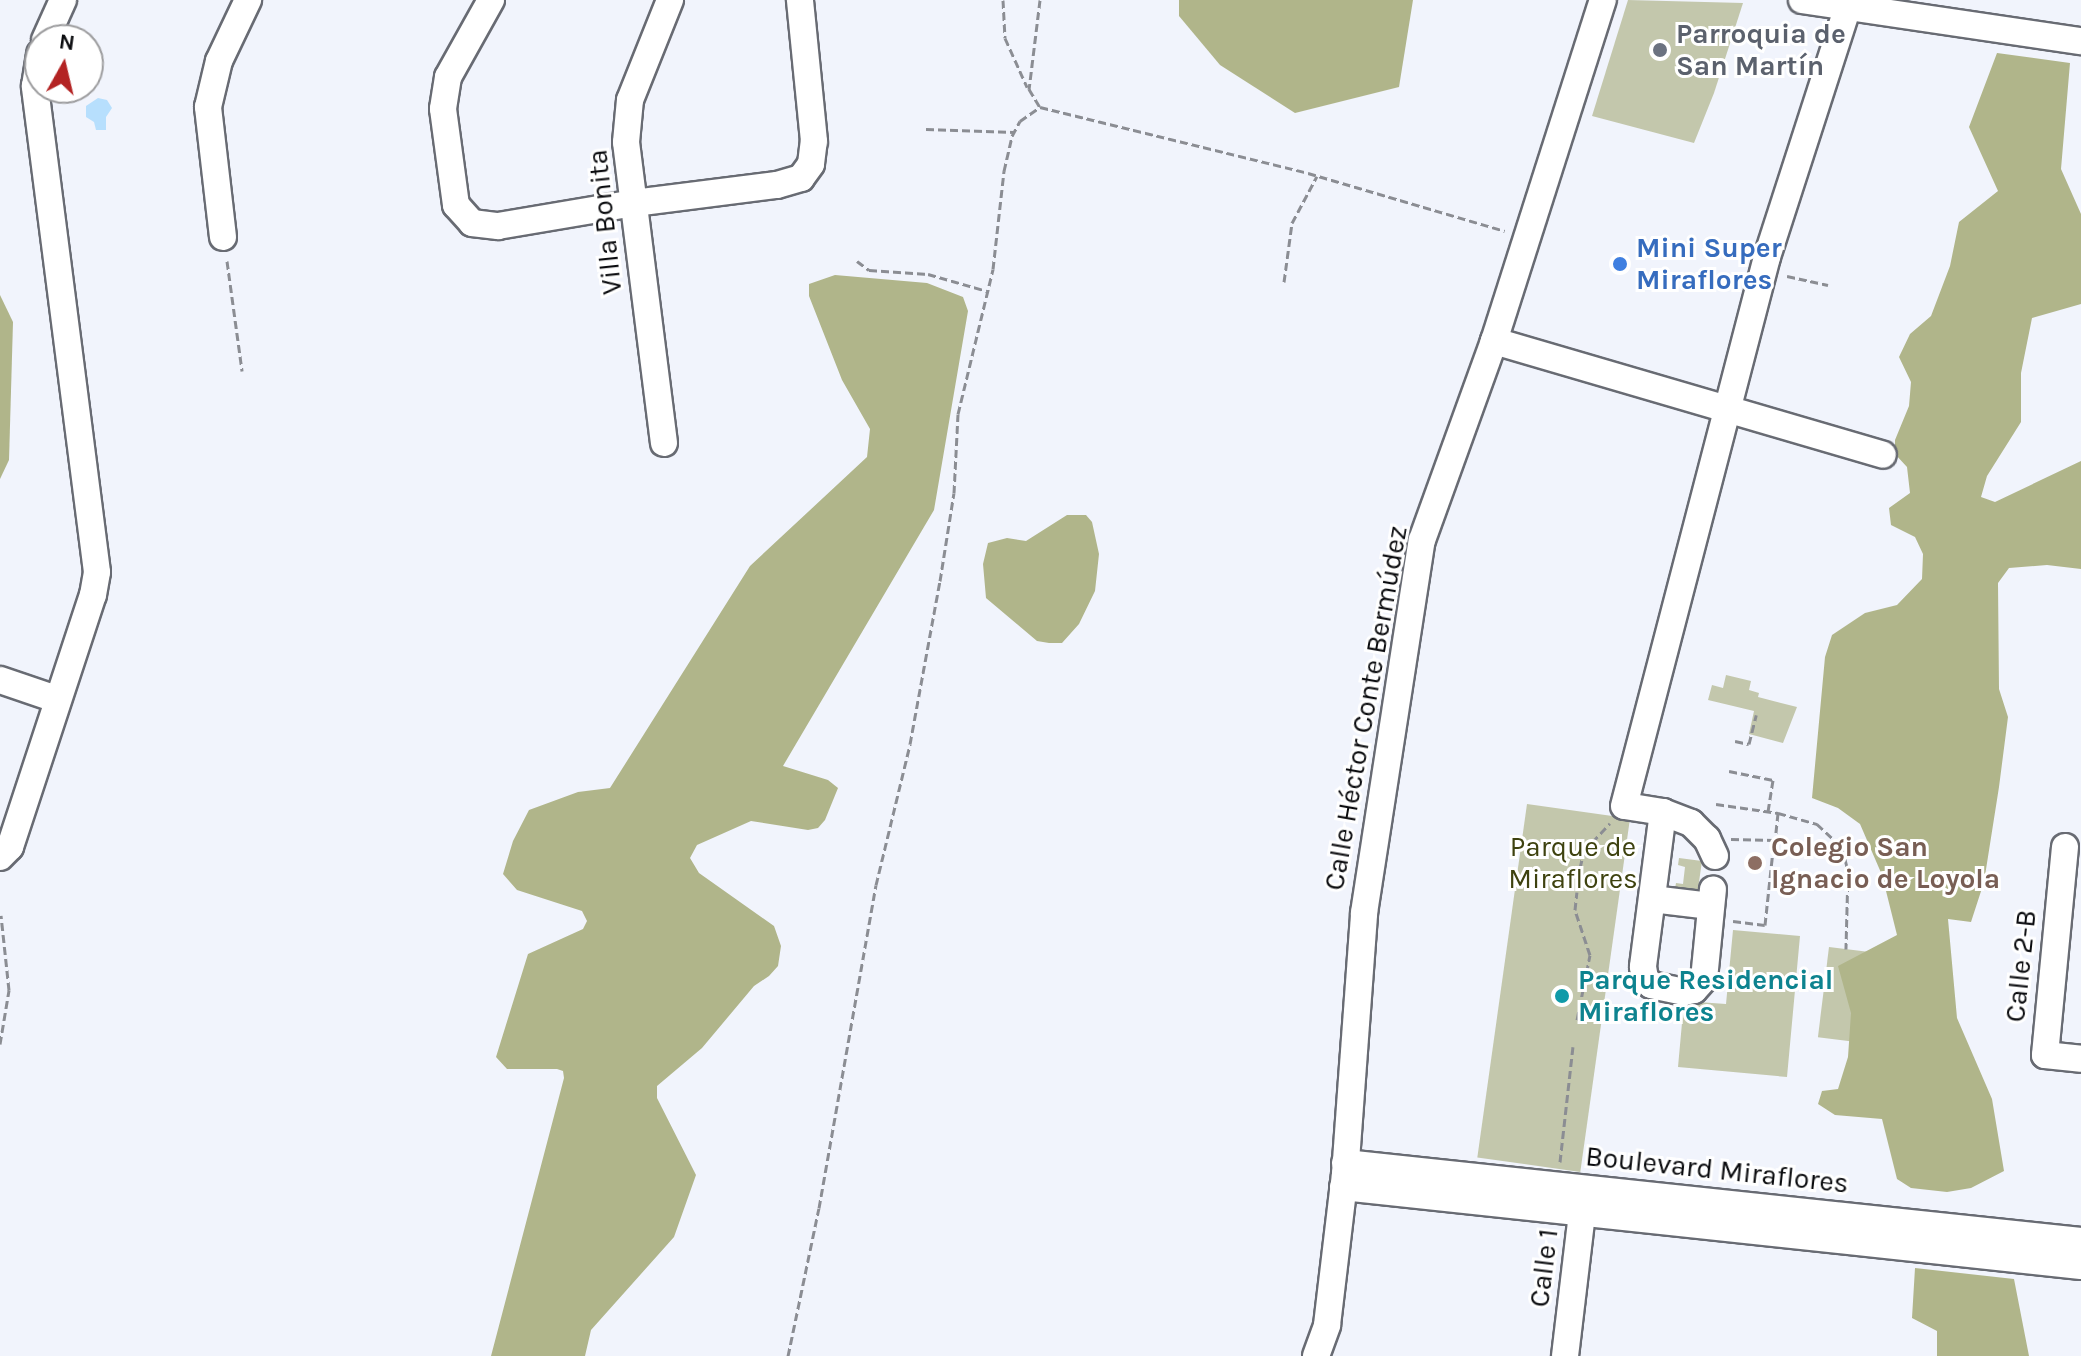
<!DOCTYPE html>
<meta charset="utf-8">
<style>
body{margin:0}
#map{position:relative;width:2081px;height:1356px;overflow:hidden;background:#f1f4fc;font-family:Karla,sans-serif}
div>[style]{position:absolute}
.green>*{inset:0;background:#c3c7ac;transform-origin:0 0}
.forest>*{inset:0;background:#b0b58a}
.water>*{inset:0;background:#b7dffd}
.path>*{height:3px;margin-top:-1.5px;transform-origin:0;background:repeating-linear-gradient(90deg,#8b8d93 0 8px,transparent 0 12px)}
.roads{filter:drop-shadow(2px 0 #686b73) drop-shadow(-2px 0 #686b73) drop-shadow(0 2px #686b73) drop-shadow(0 -2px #686b73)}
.minor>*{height:26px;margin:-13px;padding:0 13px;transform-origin:13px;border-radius:13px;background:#fff}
.dots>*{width:22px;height:22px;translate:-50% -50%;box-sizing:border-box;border:4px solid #fff;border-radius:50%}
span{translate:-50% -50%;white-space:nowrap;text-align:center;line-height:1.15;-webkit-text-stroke:6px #fff;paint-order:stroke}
.worship-label{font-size:28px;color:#5b616d;font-weight:700}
.left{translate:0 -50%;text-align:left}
.street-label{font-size:28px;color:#0a0b0e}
.shop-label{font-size:28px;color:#366cbe;font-weight:700}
.park-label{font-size:28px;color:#3e420f}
.education-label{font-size:28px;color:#785e54;font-weight:700}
.culture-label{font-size:28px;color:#0d838f;font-weight:700}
.north{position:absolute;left:24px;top:24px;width:80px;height:80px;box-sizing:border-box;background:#fff;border:2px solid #9d9d9f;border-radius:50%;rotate:8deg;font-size:22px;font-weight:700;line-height:32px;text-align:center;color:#0a0b0e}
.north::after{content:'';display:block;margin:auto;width:28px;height:36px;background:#b32323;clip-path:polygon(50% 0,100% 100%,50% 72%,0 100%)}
</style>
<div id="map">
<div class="green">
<i style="clip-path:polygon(1628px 0,1743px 3px,1714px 93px,1694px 143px,1592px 116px)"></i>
<i style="clip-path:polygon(1726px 675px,1751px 681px,1749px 690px,1759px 693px,1758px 697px,1797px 707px,1783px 743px,1749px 734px,1754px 711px,1708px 700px,1712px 685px,1723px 688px)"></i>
<i style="left:1527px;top:804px;width:104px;height:357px;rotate:8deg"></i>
<i style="clip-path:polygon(1679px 858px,1702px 861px,1697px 896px,1674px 894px,1676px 883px,1683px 884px,1685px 867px,1678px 865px)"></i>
<i style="clip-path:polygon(1733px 930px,1800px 936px,1787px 1077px,1678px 1067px,1684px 1001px,1726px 1004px)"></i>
<i style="left:1829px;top:947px;width:55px;height:91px;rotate:7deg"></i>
</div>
<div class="forest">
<i style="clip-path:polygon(1179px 0,1413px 0,1399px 87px,1295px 113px,1220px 65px,1179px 16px)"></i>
<i style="clip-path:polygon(1997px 53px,2070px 63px,2061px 169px,2081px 214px,2081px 304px,2032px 318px,2021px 373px,2021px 422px,1987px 476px,1981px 497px,1995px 502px,2081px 461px,2081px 569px,2047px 565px,2009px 568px,1998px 583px,1999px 689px,2008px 717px,1999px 787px,1984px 882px,1971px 922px,1948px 919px,1957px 1018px,1992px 1099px,2004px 1171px,1971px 1188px,1947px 1192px,1911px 1188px,1897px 1179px,1882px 1119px,1835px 1115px,1818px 1104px,1822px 1091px,1838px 1089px,1848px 1057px,1851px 1013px,1838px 966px,1897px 935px,1882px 875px,1860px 824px,1838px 808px,1812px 798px,1825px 657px,1832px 635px,1865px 613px,1897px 605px,1922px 579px,1923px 554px,1915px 537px,1891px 525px,1889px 508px,1910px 493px,1907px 467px,1895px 454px,1895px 440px,1909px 406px,1911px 382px,1899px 357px,1910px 334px,1931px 316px,1950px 266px,1959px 222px,1998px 191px,1969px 127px)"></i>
<i style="clip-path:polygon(835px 275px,927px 283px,963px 297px,968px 311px,934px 510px,783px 766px,828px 780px,838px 788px,825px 820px,818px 828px,808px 830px,751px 821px,697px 845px,690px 858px,699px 873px,774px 926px,781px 946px,778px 966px,769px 976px,754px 986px,702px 1048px,657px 1086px,657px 1098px,696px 1175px,674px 1237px,591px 1330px,585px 1356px,491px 1356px,564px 1078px,563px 1071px,557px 1069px,507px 1069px,496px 1057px,528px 954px,583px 929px,587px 921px,582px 911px,517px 890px,503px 874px,513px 841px,529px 810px,578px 792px,610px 788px,750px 566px,867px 457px,870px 429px,842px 380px,809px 296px,809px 284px)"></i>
<i style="clip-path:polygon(0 295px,13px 322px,9px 460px,0 479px)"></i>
<i style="clip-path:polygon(1067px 515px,1086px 515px,1092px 522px,1099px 554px,1095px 591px,1079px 624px,1062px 643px,1049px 643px,1037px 641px,986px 598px,983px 564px,988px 543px,1007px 538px,1026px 541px)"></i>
<i style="clip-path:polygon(1915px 1268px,2014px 1279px,2029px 1356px,1937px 1356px,1937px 1331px,1912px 1318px)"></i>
</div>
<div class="water">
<i style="clip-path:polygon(98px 98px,107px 100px,112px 108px,106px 117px,106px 130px,96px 130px,94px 122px,86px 117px,86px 106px)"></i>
</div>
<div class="path">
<i style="left:1003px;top:0;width:38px;rotate:87deg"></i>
<i style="left:1005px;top:38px;width:54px;rotate:65.8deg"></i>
<i style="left:1040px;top:0;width:90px;rotate:97deg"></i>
<i style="left:1029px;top:89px;width:21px;rotate:59deg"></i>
<i style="left:1040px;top:107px;width:276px;rotate:13.8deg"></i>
<i style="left:1308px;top:173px;width:205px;rotate:16.4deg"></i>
<i style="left:926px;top:129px;width:88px;rotate:2deg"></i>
<i style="left:227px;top:261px;width:111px;rotate:82.2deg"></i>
<i style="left:857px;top:261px;width:15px;rotate:37deg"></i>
<i style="left:869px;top:270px;width:59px;rotate:3.9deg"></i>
<i style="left:928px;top:274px;width:61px;rotate:16.1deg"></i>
<i style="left:1787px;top:276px;width:42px;rotate:12.4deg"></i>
<i style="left:1284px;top:282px;width:60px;rotate:-82.3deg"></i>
<i style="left:1292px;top:223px;width:53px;rotate:-62deg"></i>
<i style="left:1735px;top:741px;width:14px;rotate:12deg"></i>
<i style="left:1749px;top:744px;width:30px;rotate:-76deg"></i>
<i style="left:1729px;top:771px;width:45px;rotate:11.6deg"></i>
<i style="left:1773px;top:780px;width:32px;rotate:99deg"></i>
<i style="left:1716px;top:804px;width:63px;rotate:8.3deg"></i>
<i style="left:1778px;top:813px;width:27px;rotate:96deg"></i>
<i style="left:1775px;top:840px;width:44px;rotate:-178.7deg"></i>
<i style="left:1778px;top:813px;width:41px;rotate:15.8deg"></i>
<i style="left:1817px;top:824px;width:34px;rotate:43deg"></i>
<i style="left:1842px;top:847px;width:25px;rotate:76deg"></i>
<i style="left:1848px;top:871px;width:78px;rotate:91.5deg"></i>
<i style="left:1580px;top:868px;width:17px;rotate:-77deg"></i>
<i style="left:1584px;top:851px;width:38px;rotate:-47deg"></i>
<i style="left:1733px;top:921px;width:32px;rotate:7deg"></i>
<i style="left:1765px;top:925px;width:84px;rotate:-83.9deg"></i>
<i style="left:1577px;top:1020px;width:66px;rotate:-78.7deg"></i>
<i style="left:1590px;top:955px;width:47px;rotate:-108.4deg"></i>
<i style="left:1575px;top:910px;width:18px;rotate:-84deg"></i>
<i style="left:0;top:1044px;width:55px;rotate:-80.5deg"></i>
<i style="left:9px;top:990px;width:75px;rotate:-96.1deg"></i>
<i style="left:1560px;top:1162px;width:116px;rotate:-83.6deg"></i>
<i style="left:788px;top:1356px;width:151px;rotate:-78.2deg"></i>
<i style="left:819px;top:1208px;width:328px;rotate:-80deg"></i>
<i style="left:876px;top:885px;width:145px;rotate:-76.4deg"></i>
<i style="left:910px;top:744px;width:166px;rotate:-79.6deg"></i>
<i style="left:940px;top:581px;width:89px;rotate:-81deg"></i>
<i style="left:954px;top:493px;width:79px;rotate:-87.1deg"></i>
<i style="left:958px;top:414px;width:149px;rotate:-76.4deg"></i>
<i style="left:993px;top:269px;width:99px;rotate:-83.6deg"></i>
<i style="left:1004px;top:171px;width:36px;rotate:-77deg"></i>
<i style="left:1012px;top:136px;width:17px;rotate:-62deg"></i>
<i style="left:1020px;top:121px;width:24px;rotate:-35deg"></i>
</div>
<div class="roads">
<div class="minor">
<i style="left:491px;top:0;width:88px;rotate:119.2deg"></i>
<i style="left:448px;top:77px;width:32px;rotate:99deg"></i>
<i style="left:443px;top:109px;width:97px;rotate:82.3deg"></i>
<i style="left:456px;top:205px;width:24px;rotate:48deg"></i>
<i style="left:472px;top:223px;width:26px;rotate:7deg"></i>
<i style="left:498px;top:226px;width:138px;rotate:-9.6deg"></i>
<i style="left:634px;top:203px;width:144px;rotate:-7.2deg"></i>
<i style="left:777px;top:185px;width:25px;rotate:-16deg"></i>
<i style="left:801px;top:178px;width:17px;rotate:-54deg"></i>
<i style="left:811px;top:164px;width:23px;rotate:-83deg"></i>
<i style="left:814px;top:141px;width:142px;rotate:-95.7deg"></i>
<i style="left:1802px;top:0;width:282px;rotate:8.4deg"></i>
<i style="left:45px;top:40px;width:44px;rotate:-65.8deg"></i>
<i style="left:223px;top:237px;width:131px;rotate:-96.6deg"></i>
<i style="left:208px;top:107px;width:47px;rotate:-76.6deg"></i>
<i style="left:219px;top:61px;width:68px;rotate:-64.6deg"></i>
<i style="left:1494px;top:341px;width:405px;rotate:16.3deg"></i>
<i style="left:664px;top:443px;width:303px;rotate:-97.2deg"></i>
<i style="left:626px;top:142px;width:42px;rotate:-84.6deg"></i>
<i style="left:630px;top:100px;width:108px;rotate:-68.2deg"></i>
<i style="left:0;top:680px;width:59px;rotate:18.7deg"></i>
<i style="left:1663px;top:812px;width:156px;rotate:97.4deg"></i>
<i style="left:1643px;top:967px;width:11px;rotate:80deg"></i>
<i style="left:1645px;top:978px;width:9px;rotate:49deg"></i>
<i style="left:1651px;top:985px;width:34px;rotate:12deg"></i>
<i style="left:1684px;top:992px;width:10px;rotate:-11deg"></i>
<i style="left:1694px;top:990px;width:15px;rotate:-48deg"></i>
<i style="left:1704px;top:979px;width:90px;rotate:-84.3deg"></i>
<i style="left:2065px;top:847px;width:209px;rotate:95.5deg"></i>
<i style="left:2045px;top:1055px;width:36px;rotate:6deg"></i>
<i style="left:1715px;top:856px;width:19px;rotate:-115deg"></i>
<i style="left:1707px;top:839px;width:23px;rotate:-135deg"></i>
<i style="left:1691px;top:823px;width:30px;rotate:-159deg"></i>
<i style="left:1663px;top:812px;width:39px;rotate:-171deg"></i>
<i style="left:1624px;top:806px;width:567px;rotate:-75.4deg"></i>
<i style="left:1767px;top:257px;width:270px;rotate:-72.1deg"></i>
<i style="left:0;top:857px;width:14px;rotate:-45deg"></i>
<i style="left:10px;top:847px;width:265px;rotate:-71.8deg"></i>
<i style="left:93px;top:595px;width:23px;rotate:-80deg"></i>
<i style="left:97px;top:572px;width:490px;rotate:-97.3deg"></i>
<i style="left:35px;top:86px;width:33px;rotate:-81deg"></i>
<i style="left:1652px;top:899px;width:59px;rotate:6.8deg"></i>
<i style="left:1345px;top:1163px;width:740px;rotate:6.05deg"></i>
<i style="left:1343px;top:1187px;width:742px;rotate:6.11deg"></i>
<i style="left:1316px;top:1356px;width:33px;rotate:-70deg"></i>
<i style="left:1327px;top:1325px;width:152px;rotate:-83.2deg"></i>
<i style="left:1345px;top:1174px;width:262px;rotate:-85.8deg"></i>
<i style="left:1364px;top:913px;width:377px;rotate:-81.2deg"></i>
<i style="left:1422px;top:540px;width:212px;rotate:-70.1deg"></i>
<i style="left:1494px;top:341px;width:358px;rotate:-72.3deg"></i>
<i style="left:1565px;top:1356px;width:161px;rotate:-83.2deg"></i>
</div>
</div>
<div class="dots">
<i style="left:1660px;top:50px;background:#6b7280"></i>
<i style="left:1620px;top:264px;background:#3f7fe0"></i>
<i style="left:1755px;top:863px;background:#8d6e63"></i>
<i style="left:1562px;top:996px;background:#0f9aa8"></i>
</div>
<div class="worship-label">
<span class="left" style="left:1676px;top:50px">Parroquia de<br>San Martín</span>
</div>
<div class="street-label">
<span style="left:605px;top:222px;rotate:-96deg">Villa Bonita</span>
<span style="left:1366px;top:708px;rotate:-80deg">Calle Héctor Conte Bermúdez</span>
<span style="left:2021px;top:966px;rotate:-84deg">Calle 2-B</span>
<span style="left:1717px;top:1170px;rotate:6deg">Boulevard Miraflores</span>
<span style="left:1544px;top:1268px;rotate:-83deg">Calle 1</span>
</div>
<div class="shop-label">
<span class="left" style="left:1636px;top:264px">Mini Super<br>Miraflores</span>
</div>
<div class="park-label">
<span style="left:1573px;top:863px">Parque de<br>Miraflores</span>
</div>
<div class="education-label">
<span class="left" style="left:1771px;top:863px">Colegio San<br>Ignacio de Loyola</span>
</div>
<div class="culture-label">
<span class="left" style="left:1578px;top:996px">Parque Residencial<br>Miraflores</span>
</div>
<div class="north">N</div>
</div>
